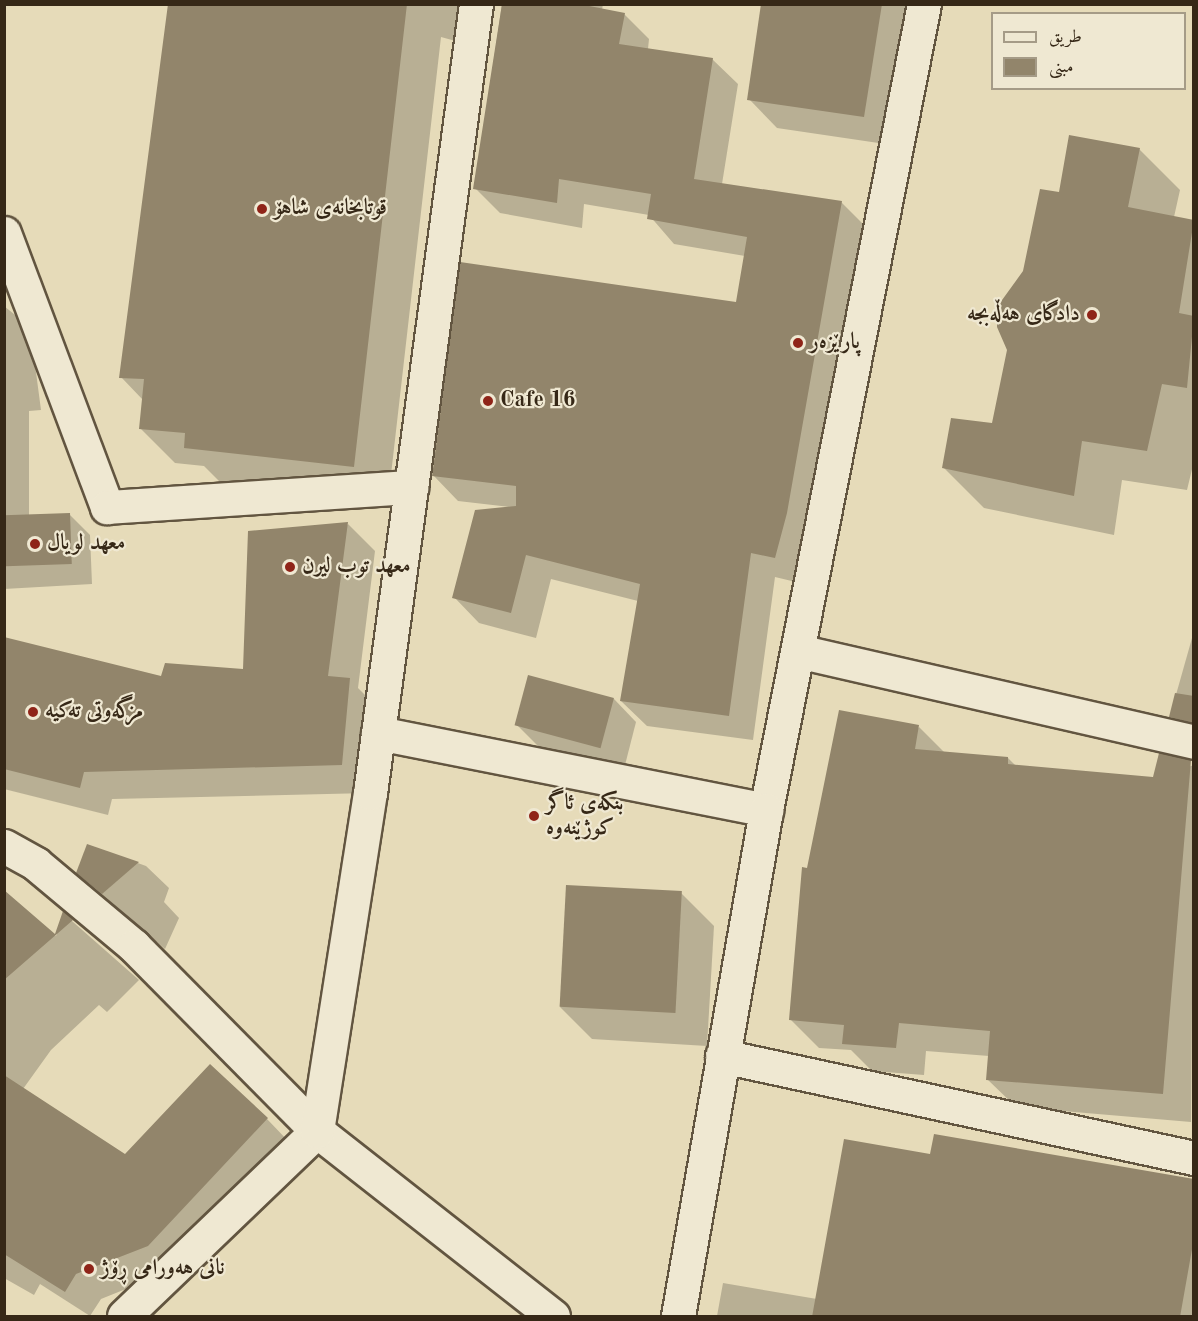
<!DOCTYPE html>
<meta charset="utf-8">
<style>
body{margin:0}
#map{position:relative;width:1198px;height:1321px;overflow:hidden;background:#e6dbb9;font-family:"Old Standard TT",Amiri,serif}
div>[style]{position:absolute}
.shadow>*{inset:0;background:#0003}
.building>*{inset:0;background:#92856b;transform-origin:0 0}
.roads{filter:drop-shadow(2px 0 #625540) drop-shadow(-2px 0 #625540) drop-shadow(0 2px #625540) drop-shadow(0 -2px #625540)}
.minor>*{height:33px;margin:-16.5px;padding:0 16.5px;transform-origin:16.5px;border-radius:16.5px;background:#efe8d2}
.dots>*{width:16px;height:16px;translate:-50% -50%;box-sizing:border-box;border:3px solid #efe8d2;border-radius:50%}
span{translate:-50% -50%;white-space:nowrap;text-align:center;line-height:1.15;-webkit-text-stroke:4.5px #efe8d2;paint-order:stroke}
.poi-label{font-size:22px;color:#362817;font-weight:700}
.left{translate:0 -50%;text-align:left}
.right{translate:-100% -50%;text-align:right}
.frame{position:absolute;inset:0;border:6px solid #362817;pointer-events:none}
.legend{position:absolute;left:991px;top:12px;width:195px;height:78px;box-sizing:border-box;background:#efe8d2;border:2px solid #a59b87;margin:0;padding:8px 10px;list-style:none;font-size:18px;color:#362817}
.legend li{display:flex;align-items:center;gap:12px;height:30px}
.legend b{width:30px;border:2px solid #a59b87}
</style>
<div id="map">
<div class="shadow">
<i style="clip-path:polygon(169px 4px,475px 4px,470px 45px,441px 37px,388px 501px,220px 482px,204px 466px,175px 463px,141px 429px,143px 400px,121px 377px)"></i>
<i style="clip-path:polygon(502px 4px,603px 4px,602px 10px,624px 14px,649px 39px,648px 49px,712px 59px,738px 84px,722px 184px,841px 202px,866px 227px,800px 583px,775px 577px,753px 740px,647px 726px,621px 701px,638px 601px,551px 579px,536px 638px,479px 623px,454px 597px,511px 507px,458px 501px,433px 475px,737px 304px,745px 256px,674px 244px,649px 215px,584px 204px,582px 228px,500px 213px,475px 188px)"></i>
<i style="clip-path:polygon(763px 4px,925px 4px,892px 145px,777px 128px,749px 99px)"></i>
<i style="clip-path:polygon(1139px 149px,1180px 190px,1174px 217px,1194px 221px,1194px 461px,1187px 490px,1122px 480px,1114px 535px,984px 508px,944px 468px,993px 425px,1024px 271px,1060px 194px)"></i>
<i style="clip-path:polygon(4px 306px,30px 327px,41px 410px,29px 411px,29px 516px,69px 514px,90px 535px,92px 584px,4px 589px)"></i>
<i style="clip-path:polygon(348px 524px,375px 551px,358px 688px,377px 707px,369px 793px,112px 799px,108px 815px,4px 789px,4px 638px,162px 678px,244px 671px)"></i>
<i style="clip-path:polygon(1194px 631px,1194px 740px,1170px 716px)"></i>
<i style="clip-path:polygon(614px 699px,636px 722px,624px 769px,539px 747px,516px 724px)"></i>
<i style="clip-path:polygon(919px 727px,945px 753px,1008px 758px,1016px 766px,1155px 778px,1194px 765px,1191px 1122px,1016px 1107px,987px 1079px,989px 1056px,926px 1051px,924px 1075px,872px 1071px,851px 1050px,819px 1048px,791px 1020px,808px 870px)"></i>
<i style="clip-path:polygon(88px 845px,146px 866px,169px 888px,164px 902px,179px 918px,165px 949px,78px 873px)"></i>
<i style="clip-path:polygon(4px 892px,56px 936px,64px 914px,139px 980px,107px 1012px,99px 1005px,51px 1050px,23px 1089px,125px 1156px,267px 1119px,291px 1144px,173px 1270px,101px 1299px,90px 1316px,40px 1284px,34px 1295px,4px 1278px)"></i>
<i style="clip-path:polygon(681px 893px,714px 926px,707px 1046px,592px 1039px,560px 1007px)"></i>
<i style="clip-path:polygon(932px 1156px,1194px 1180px,1194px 1316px,717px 1316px,723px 1283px,817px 1299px)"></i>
</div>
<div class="building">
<i style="clip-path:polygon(168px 4px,407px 4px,354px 467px,184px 448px,185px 433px,139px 429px,144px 379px,119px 378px)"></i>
<i style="clip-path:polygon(502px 4px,579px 4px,625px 13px,619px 44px,713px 58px,694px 179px,842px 201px,787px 513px,775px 558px,751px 553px,729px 716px,620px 701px,640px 584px,526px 555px,511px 613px,452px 598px,475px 510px,516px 506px,516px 486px,432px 476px,460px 262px,736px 302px,747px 237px,647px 219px,651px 194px,559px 179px,557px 203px,473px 189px)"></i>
<i style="clip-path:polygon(761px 4px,882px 4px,864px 117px,747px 100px)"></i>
<i style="clip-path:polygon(1069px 135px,1140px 148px,1128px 207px,1194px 220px,1179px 313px,1194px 316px,1187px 388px,1162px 384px,1147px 451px,1082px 441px,1074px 496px,942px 468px,951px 418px,992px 423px,1007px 350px,997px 327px,997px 307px,1023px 271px,1040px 189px,1059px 192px)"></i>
<i style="left:70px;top:513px;width:51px;height:66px;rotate:88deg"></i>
<i style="clip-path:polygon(348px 522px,328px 676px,350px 678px,342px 765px,84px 772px,80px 788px,4px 769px,4px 637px,161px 676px,165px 663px,243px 669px,248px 531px)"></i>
<i style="left:528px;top:675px;width:89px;height:52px;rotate:15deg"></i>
<i style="clip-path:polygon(1175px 693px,1194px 696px,1194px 723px,1169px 717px)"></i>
<i style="clip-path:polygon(839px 710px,919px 725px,915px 749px,1008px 757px,1008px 764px,1153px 777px,1159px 753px,1191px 760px,1163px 1094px,986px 1080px,990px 1031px,899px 1023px,896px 1048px,842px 1044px,844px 1025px,789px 1020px,802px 867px,807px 868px)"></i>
<i style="clip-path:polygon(87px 844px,139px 862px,102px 894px,76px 873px)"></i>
<i style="left:566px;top:885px;width:116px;height:122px;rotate:3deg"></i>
<i style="clip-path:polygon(4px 890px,55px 934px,63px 911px,73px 920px,4px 980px)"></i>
<i style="clip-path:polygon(210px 1064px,268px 1118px,148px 1246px,76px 1274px,65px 1292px,4px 1254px,4px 1075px,125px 1154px)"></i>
<i style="clip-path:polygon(934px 1134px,1194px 1179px,1194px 1238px,1180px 1317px,812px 1317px,844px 1139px,930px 1154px)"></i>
</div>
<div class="roads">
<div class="minor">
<i style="left:4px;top:233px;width:293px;rotate:69.4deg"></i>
<i style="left:107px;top:507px;width:305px;rotate:-3.8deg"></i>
<i style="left:798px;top:651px;width:406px;rotate:12.9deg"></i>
<i style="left:378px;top:733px;width:396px;rotate:11.2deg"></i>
<i style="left:766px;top:810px;width:821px;rotate:-78.91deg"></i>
<i style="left:4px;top:846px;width:37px;rotate:29deg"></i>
<i style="left:36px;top:864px;width:128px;rotate:39.9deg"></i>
<i style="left:134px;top:946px;width:260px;rotate:45.3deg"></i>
<i style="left:317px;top:1131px;width:300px;rotate:38.1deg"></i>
<i style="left:722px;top:1056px;width:483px;rotate:12.2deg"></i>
<i style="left:124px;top:1316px;width:267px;rotate:-43.8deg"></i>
<i style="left:317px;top:1131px;width:342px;rotate:-81.1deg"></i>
<i style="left:370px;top:793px;width:796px;rotate:-82.35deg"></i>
<i style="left:678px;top:1316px;width:514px;rotate:-80.13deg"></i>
</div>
</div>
<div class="dots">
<i style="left:262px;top:209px;background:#8f2418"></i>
<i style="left:1092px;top:315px;background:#8f2418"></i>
<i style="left:798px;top:343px;background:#8f2418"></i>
<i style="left:488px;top:401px;background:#8f2418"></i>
<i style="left:35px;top:544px;background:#8f2418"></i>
<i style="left:290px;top:567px;background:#8f2418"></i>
<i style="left:33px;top:712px;background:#8f2418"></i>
<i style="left:534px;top:816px;background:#8f2418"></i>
<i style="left:89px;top:1269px;background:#8f2418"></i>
</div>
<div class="poi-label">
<span class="left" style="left:274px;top:209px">قوتابخانەی شاهۆ</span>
<span class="right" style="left:1080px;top:315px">دادگای هەڵەبجە</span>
<span class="left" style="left:810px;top:343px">پارێزەر</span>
<span class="left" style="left:500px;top:401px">Cafe 16</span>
<span class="left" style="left:47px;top:544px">معهد لويال</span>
<span class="left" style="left:302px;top:567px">معهد توب ليرن</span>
<span class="left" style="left:45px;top:712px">مزگەوتی تەکیە</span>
<span class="left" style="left:546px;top:816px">بنکەی ئاگر<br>کوژێنەوە</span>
<span class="left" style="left:101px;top:1269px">نانی هەورامی ڕۆژ</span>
</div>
<div class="frame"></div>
<ul class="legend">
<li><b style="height:8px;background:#efe8d2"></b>طريق</li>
<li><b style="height:16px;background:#92856b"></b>مبنى</li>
</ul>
</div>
